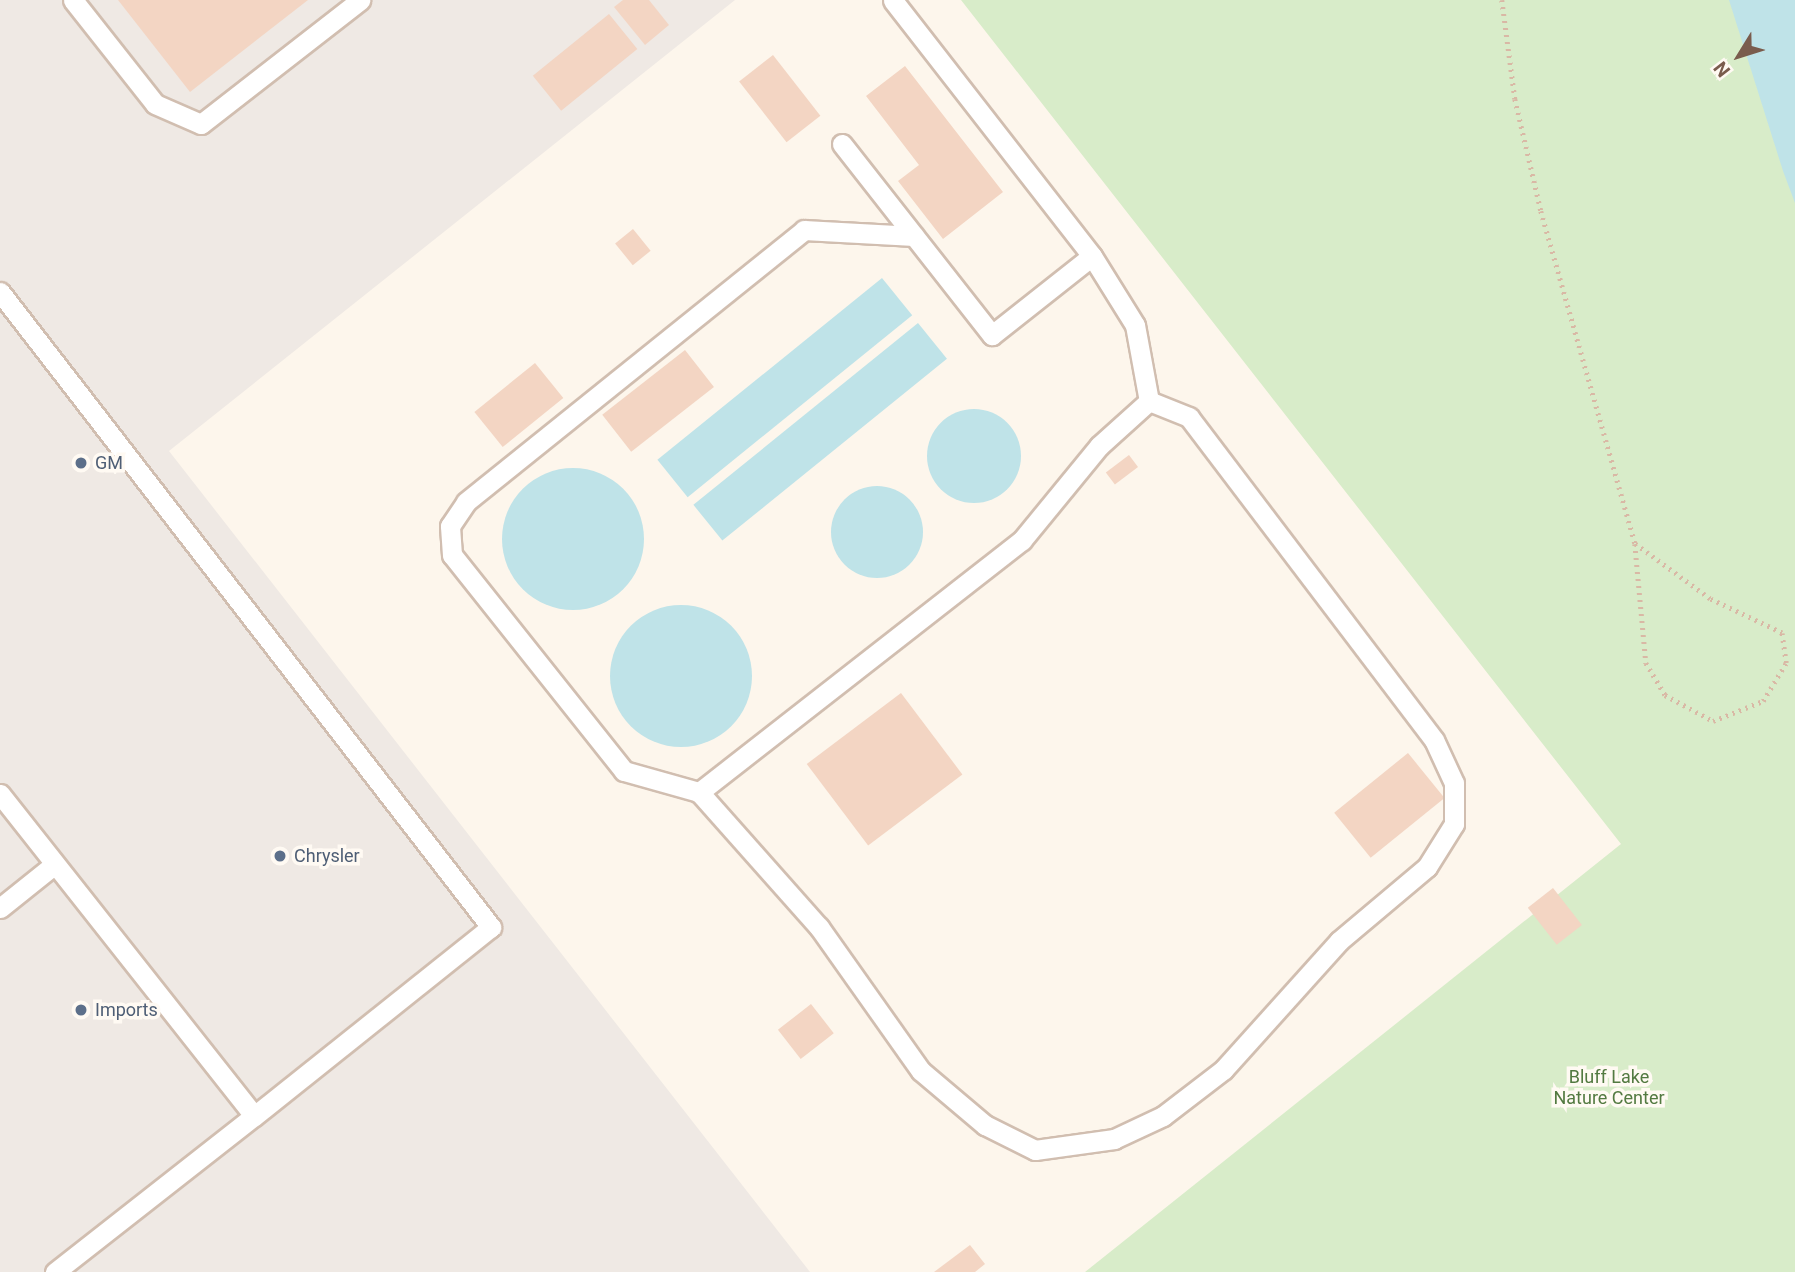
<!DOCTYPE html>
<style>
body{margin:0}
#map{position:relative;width:1795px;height:1272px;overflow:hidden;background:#fdf6ec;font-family:Roboto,sans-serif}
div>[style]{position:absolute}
.industrial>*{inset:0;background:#efe9e4}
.green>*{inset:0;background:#d8ecc9}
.water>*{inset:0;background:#bfe3e8;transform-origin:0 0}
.round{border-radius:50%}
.building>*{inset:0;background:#f3d5c3;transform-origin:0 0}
.path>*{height:4.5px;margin-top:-2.25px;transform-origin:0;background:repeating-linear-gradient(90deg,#d9b8a5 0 2px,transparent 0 7px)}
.roads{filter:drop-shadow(2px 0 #d1beb0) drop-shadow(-2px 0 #d1beb0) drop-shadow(0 2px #d1beb0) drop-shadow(0 -2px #d1beb0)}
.service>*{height:19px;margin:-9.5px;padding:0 9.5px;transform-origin:9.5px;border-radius:9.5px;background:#fff}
.dots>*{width:19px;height:19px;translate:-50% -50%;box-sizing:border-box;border:4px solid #fffaf3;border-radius:50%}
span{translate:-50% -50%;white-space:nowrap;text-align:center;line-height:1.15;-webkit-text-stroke:7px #fffaf3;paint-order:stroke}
.service-label{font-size:18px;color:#4e5e75}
.left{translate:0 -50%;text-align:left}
.park-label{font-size:18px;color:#537a41}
.north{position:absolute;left:1704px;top:21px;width:70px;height:70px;-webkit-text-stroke:5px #fffaf3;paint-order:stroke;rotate:232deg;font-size:19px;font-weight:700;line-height:28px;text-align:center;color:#7a5c4d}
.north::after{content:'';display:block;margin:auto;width:24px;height:32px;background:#7a5c4d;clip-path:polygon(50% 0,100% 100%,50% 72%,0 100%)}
</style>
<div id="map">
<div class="industrial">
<i style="clip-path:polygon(0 0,735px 0,169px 451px,810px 1272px,0 1272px)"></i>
</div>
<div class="green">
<i style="clip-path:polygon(961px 0,1795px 0,1795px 1272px,1085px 1272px,1621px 844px)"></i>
</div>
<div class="water">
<i style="clip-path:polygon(1729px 0,1795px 0,1795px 203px,1783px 171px)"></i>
<i style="left:882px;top:278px;width:48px;height:289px;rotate:51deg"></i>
<i style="left:918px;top:323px;width:46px;height:289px;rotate:51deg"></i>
<i class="round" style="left:927px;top:409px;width:94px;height:94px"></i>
<i class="round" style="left:502px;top:468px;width:142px;height:142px"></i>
<i class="round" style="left:831px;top:486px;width:92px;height:92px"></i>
<i class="round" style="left:610px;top:605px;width:142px;height:142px"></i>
</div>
<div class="building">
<i style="clip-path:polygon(118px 0,308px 0,190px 92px)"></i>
<i style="clip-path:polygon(623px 0,649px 0,669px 25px,645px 45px,614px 7px)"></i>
<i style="left:609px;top:14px;width:45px;height:98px;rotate:51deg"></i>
<i style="left:773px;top:55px;width:77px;height:43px;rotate:52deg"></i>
<i style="clip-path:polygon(905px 66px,1003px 192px,943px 239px,898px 181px,919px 165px,866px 96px)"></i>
<i style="left:633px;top:229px;width:28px;height:23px;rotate:51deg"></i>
<i style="left:685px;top:350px;width:47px;height:105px;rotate:52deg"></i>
<i style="left:535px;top:363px;width:45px;height:78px;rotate:51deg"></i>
<i style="left:1129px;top:455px;width:15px;height:29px;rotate:53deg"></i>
<i style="left:901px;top:693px;width:102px;height:118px;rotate:53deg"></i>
<i style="left:1408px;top:753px;width:58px;height:95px;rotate:51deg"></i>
<i style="left:1553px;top:888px;width:47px;height:32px;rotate:52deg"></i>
<i style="left:811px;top:1004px;width:37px;height:42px;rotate:52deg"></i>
<i style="clip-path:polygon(970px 1245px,985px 1264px,975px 1272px,934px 1272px)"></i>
</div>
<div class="path">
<i style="left:1502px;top:0;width:100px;rotate:82.5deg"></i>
<i style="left:1515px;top:99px;width:115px;rotate:76.9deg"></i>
<i style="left:1541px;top:211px;width:346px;rotate:74.2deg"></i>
<i style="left:1635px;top:544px;width:120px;rotate:84.7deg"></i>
<i style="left:1646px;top:663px;width:37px;rotate:59deg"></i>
<i style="left:1665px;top:695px;width:55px;rotate:28.4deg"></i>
<i style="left:1713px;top:721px;width:54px;rotate:-21.8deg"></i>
<i style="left:1763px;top:701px;width:44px;rotate:-58.8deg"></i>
<i style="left:1786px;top:663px;width:30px;rotate:-98deg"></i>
<i style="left:1782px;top:633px;width:80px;rotate:-154.7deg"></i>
<i style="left:1710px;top:599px;width:93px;rotate:-143.7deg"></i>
</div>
<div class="roads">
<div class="service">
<i style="left:73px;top:0;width:132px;rotate:51.7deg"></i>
<i style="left:155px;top:104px;width:50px;rotate:23.5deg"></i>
<i style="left:201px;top:124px;width:202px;rotate:-37.9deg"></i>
<i style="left:842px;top:144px;width:243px;rotate:51.9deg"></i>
<i style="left:992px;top:335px;width:127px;rotate:-38.3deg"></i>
<i style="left:1092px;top:256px;width:324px;rotate:-127.9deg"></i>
<i style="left:1092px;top:256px;width:81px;rotate:58.1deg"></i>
<i style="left:1135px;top:325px;width:77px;rotate:79.6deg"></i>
<i style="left:1149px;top:401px;width:67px;rotate:138deg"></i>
<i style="left:1099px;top:446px;width:122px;rotate:129.3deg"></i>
<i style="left:1022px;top:540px;width:410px;rotate:142deg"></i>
<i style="left:699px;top:792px;width:181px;rotate:48.4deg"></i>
<i style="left:819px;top:927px;width:176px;rotate:54.7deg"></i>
<i style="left:921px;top:1071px;width:84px;rotate:40.2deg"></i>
<i style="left:985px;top:1125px;width:56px;rotate:26.6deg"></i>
<i style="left:1035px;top:1150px;width:80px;rotate:-7.9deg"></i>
<i style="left:1114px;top:1139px;width:54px;rotate:-25.1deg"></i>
<i style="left:1163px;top:1116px;width:76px;rotate:-37.5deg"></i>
<i style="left:1223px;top:1070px;width:173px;rotate:-48deg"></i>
<i style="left:1339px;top:941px;width:115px;rotate:-40.1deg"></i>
<i style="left:1427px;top:867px;width:51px;rotate:-57.9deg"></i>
<i style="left:1454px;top:824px;width:41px;rotate:-90deg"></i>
<i style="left:1454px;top:783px;width:47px;rotate:-114.9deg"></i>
<i style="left:1434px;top:740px;width:405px;rotate:-127.2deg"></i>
<i style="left:1189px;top:417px;width:43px;rotate:-158.2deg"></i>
<i style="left:0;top:292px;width:803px;rotate:52.29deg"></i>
<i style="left:491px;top:927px;width:303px;rotate:141.4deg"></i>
<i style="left:699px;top:792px;width:78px;rotate:-164.4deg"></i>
<i style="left:624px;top:771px;width:276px;rotate:-128.5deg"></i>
<i style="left:452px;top:555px;width:29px;rotate:-94deg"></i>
<i style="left:450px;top:526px;width:29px;rotate:-56deg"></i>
<i style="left:466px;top:502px;width:434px;rotate:-38.8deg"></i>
<i style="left:804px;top:230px;width:110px;rotate:3.1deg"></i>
<i style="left:0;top:794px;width:410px;rotate:51.7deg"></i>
<i style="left:254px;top:1116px;width:253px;rotate:141.9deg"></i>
<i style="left:0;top:908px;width:70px;rotate:-38.7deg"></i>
</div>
</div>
<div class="dots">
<i style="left:81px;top:463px;background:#5c6f8a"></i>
<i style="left:280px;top:856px;background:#5c6f8a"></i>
<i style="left:81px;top:1010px;background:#5c6f8a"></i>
</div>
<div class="service-label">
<span class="left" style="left:95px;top:463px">GM</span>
<span class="left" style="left:294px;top:856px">Chrysler</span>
<span class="left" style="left:95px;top:1010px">Imports</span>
</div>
<div class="park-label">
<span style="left:1609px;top:1088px">Bluff Lake<br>Nature Center</span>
</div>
<div class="north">N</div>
</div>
